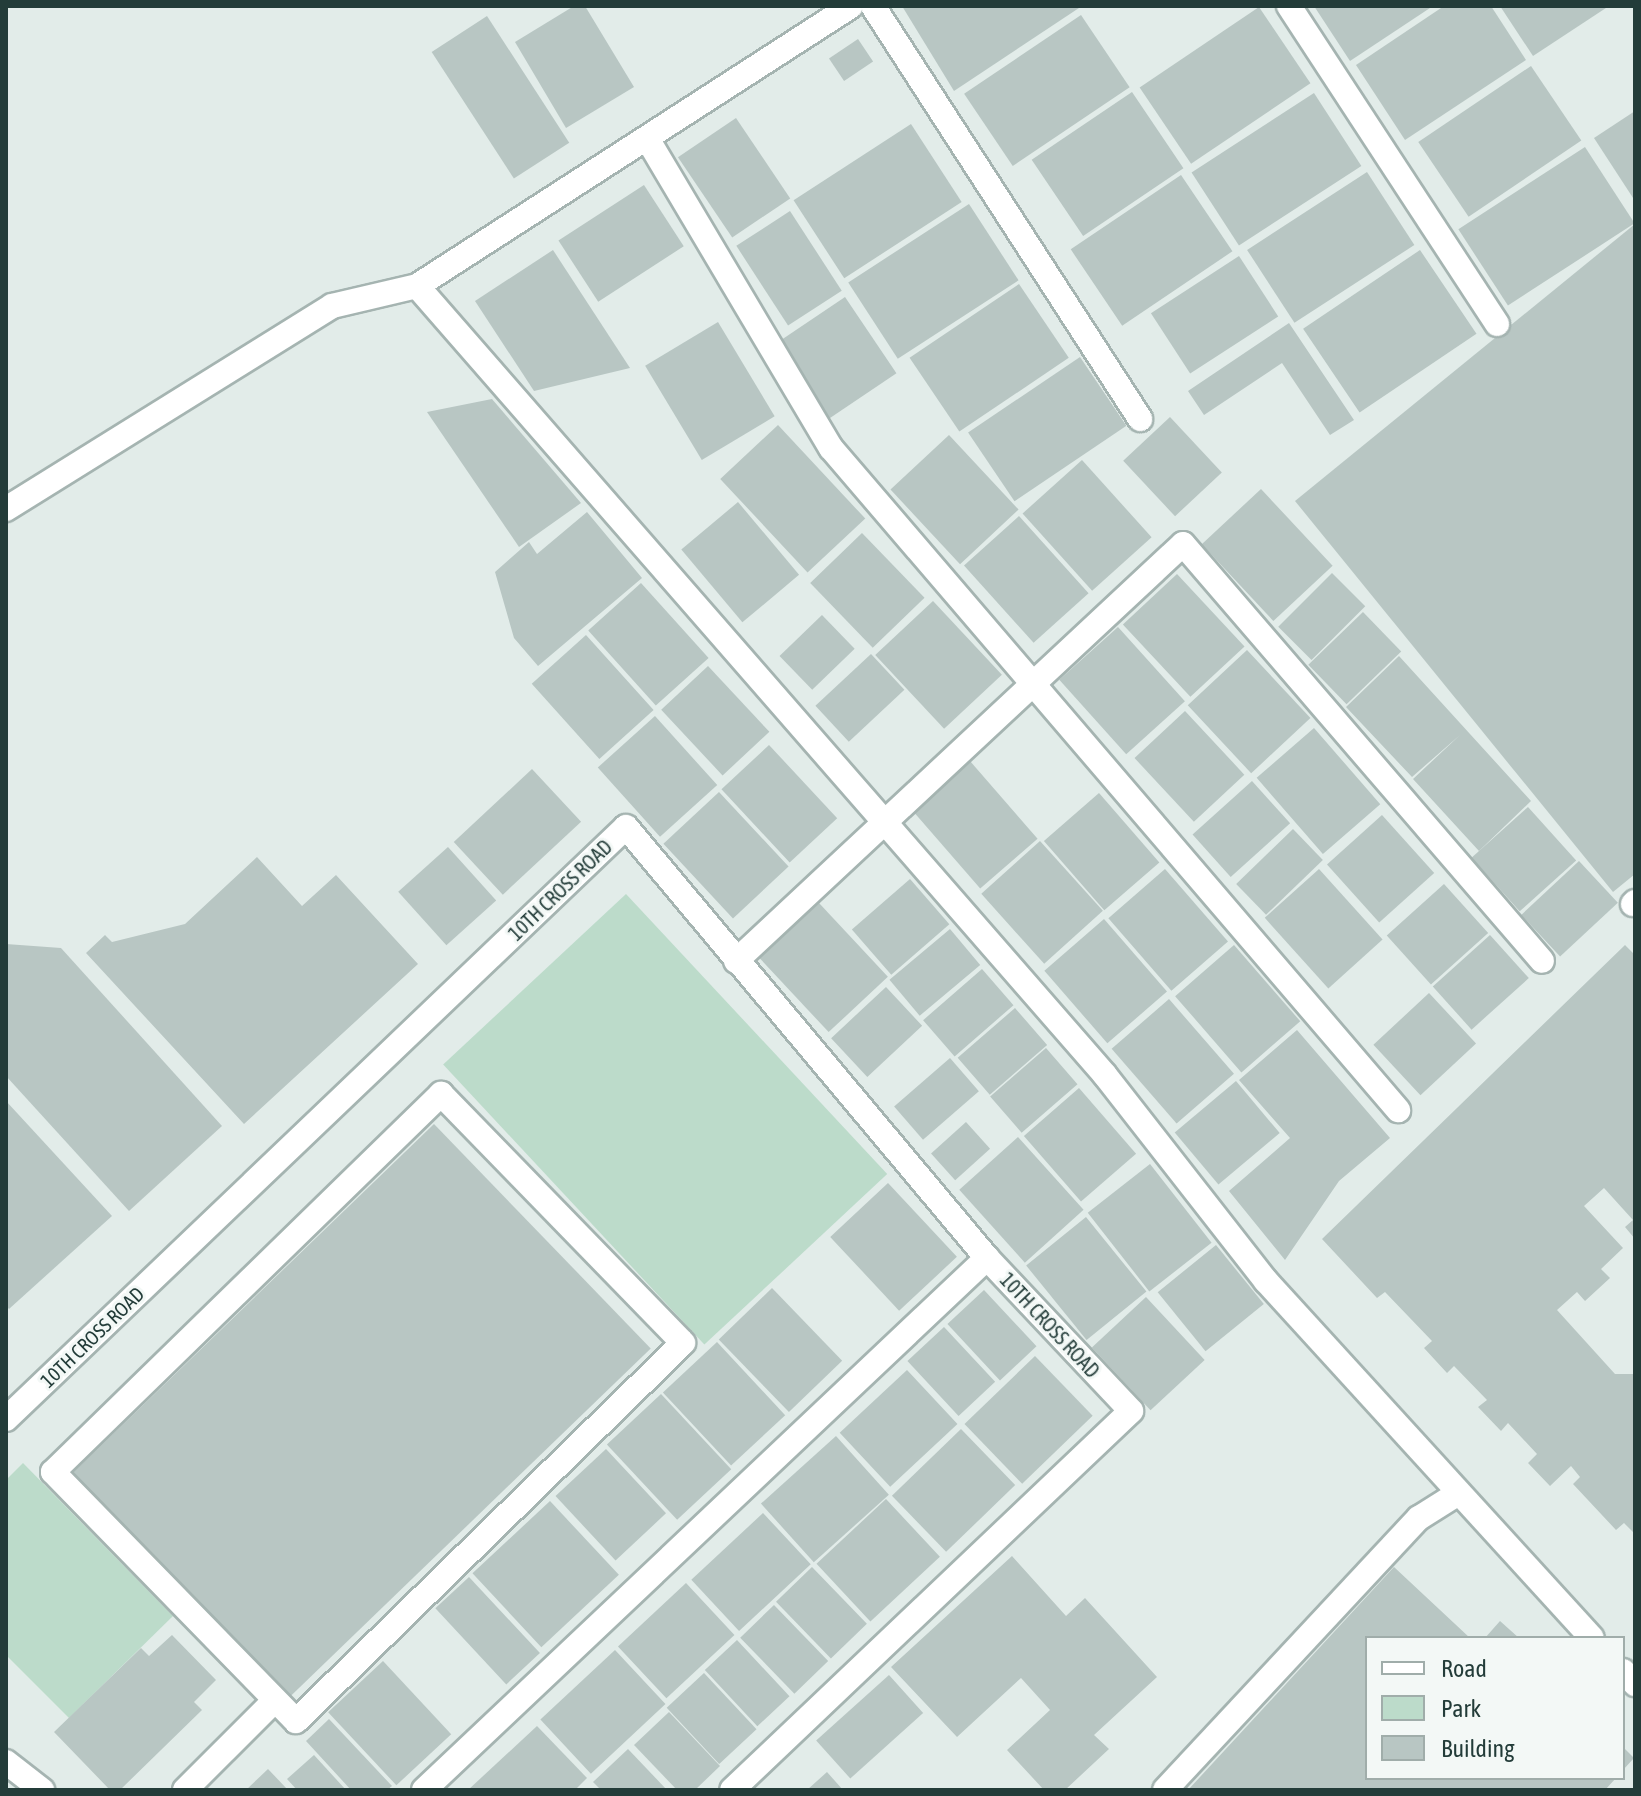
<!DOCTYPE html>
<style>
body{margin:0}
#map{position:relative;width:1641px;height:1796px;overflow:hidden;background:#e2ece9;font-family:"Asap Condensed",sans-serif}
div>[style]{position:absolute}
.green>*{inset:0;background:#bcdbca;transform-origin:0 0}
.building>*{inset:0;background:#b8c6c3;transform-origin:0 0}
.roads{filter:drop-shadow(2px 0 #a5b4b1) drop-shadow(-2px 0 #a5b4b1) drop-shadow(0 2px #a5b4b1) drop-shadow(0 -2px #a5b4b1)}
.minor>*{height:24px;margin:-12px;padding:0 12px;transform-origin:12px;border-radius:12px;background:#fff}
span{translate:-50% -50%;white-space:nowrap;text-align:center;line-height:1.15;-webkit-text-stroke:6px #f3f8f6;paint-order:stroke}
.street-label{font-size:20px;color:#233c39}
.frame{position:absolute;inset:0;border:8px solid #233c39;pointer-events:none}
.legend{position:absolute;left:1365px;top:1636px;width:260px;height:144px;box-sizing:border-box;background:#f3f8f6;border:2px solid #a0adaa;margin:0;padding:10px 14px;list-style:none;font-size:24px;color:#233c39}
.legend li{display:flex;align-items:center;gap:16px;height:40px}
.legend b{width:40px;border:2px solid #a0adaa}
</style>
<div id="map">
<div class="green">
<i style="left:626px;top:894px;width:383px;height:250px;rotate:47deg"></i>
<i style="clip-path:polygon(23px 1463px,173px 1616px,69px 1718px,6px 1655px,6px 1480px)"></i>
</div>
<div class="building">
<i style="clip-path:polygon(574px 6px,585px 6px,634px 87px,566px 128px,515px 42px)"></i>
<i style="clip-path:polygon(902px 6px,1082px 6px,954px 91px)"></i>
<i style="clip-path:polygon(1314px 6px,1433px 6px,1350px 61px)"></i>
<i style="clip-path:polygon(1444px 6px,1491px 6px,1526px 60px,1405px 140px,1356px 65px)"></i>
<i style="clip-path:polygon(1500px 6px,1609px 6px,1533px 56px)"></i>
<i style="left:1259px;top:7px;width:92px;height:144px;rotate:56deg"></i>
<i style="left:1081px;top:15px;width:87px;height:141px;rotate:56deg"></i>
<i style="left:487px;top:16px;width:151px;height:66px;rotate:57deg"></i>
<i style="left:858px;top:39px;width:27px;height:35px;rotate:56deg"></i>
<i style="left:1531px;top:66px;width:90px;height:136px;rotate:56deg"></i>
<i style="left:1132px;top:92px;width:92px;height:121px;rotate:56deg"></i>
<i style="left:1314px;top:93px;width:87px;height:146px;rotate:57deg"></i>
<i style="clip-path:polygon(1635px 111px,1635px 201px,1594px 138px)"></i>
<i style="left:736px;top:118px;width:97px;height:70px;rotate:56deg"></i>
<i style="left:911px;top:124px;width:93px;height:140px;rotate:57deg"></i>
<i style="left:1585px;top:147px;width:91px;height:151px;rotate:57deg"></i>
<i style="left:1367px;top:172px;width:87px;height:143px;rotate:57deg"></i>
<i style="left:1181px;top:175px;width:92px;height:133px;rotate:56deg"></i>
<i style="left:644px;top:185px;width:73px;height:102px;rotate:57deg"></i>
<i style="left:969px;top:204px;width:91px;height:144px;rotate:57deg"></i>
<i style="left:790px;top:211px;width:95px;height:64px;rotate:57deg"></i>
<i style="clip-path:polygon(1635px 224px,1635px 874px,1613px 892px,1295px 501px)"></i>
<i style="clip-path:polygon(553px 250px,630px 368px,534px 391px,475px 301px)"></i>
<i style="left:1420px;top:250px;width:101px;height:141px;rotate:56deg"></i>
<i style="left:1239px;top:256px;width:72px;height:105px;rotate:57deg"></i>
<i style="left:1019px;top:284px;width:89px;height:132px;rotate:56deg"></i>
<i style="left:845px;top:297px;width:92px;height:81px;rotate:56deg"></i>
<i style="left:718px;top:322px;width:110px;height:85px;rotate:59deg"></i>
<i style="clip-path:polygon(1289px 323px,1354px 420px,1330px 435px,1282px 363px,1204px 415px,1188px 391px)"></i>
<i style="left:1080px;top:357px;width:83px;height:135px;rotate:56deg"></i>
<i style="clip-path:polygon(492px 399px,581px 503px,519px 547px,427px 412px)"></i>
<i style="left:1170px;top:417px;width:76px;height:64px;rotate:47deg"></i>
<i style="left:778px;top:425px;width:128px;height:79px;rotate:47deg"></i>
<i style="left:949px;top:435px;width:102px;height:80px;rotate:47deg"></i>
<i style="left:1082px;top:460px;width:104px;height:80px;rotate:48deg"></i>
<i style="left:1261px;top:489px;width:105px;height:81px;rotate:47deg"></i>
<i style="left:738px;top:502px;width:95px;height:74px;rotate:50deg"></i>
<i style="clip-path:polygon(587px 512px,642px 578px,538px 666px,514px 638px,495px 572px,529px 542px,537px 554px)"></i>
<i style="left:1019px;top:516px;width:104px;height:74px;rotate:48deg"></i>
<i style="left:862px;top:533px;width:90px;height:72px;rotate:46deg"></i>
<i style="left:1332px;top:573px;width:47px;height:76px;rotate:45deg"></i>
<i style="left:1177px;top:574px;width:99px;height:74px;rotate:47deg"></i>
<i style="left:641px;top:583px;width:101px;height:71px;rotate:48deg"></i>
<i style="left:933px;top:601px;width:101px;height:79px;rotate:47deg"></i>
<i style="left:1363px;top:612px;width:55px;height:76px;rotate:46deg"></i>
<i style="left:822px;top:615px;width:47px;height:59px;rotate:46deg"></i>
<i style="left:1118px;top:627px;width:100px;height:79px;rotate:48deg"></i>
<i style="left:586px;top:635px;width:101px;height:73px;rotate:48deg"></i>
<i style="left:1247px;top:650px;width:93px;height:81px;rotate:47deg"></i>
<i style="left:871px;top:654px;width:49px;height:76px;rotate:47deg"></i>
<i style="clip-path:polygon(1399px 656px,1531px 801px,1479px 851px,1413px 779px,1460px 735px,1412px 777px,1346px 707px)"></i>
<i style="left:708px;top:666px;width:90px;height:64px;rotate:47deg"></i>
<i style="left:1185px;top:711px;width:87px;height:69px;rotate:47deg"></i>
<i style="left:655px;top:716px;width:93px;height:77px;rotate:48deg"></i>
<i style="left:1314px;top:728px;width:101px;height:76px;rotate:49deg"></i>
<i style="left:769px;top:745px;width:100px;height:65px;rotate:47deg"></i>
<i style="left:970px;top:761px;width:103px;height:76px;rotate:49deg"></i>
<i style="left:532px;top:769px;width:72px;height:107px;rotate:47deg"></i>
<i style="left:1252px;top:781px;width:57px;height:80px;rotate:48deg"></i>
<i style="left:719px;top:792px;width:102px;height:76px;rotate:47deg"></i>
<i style="left:1099px;top:793px;width:92px;height:73px;rotate:49deg"></i>
<i style="left:1528px;top:807px;width:72px;height:76px;rotate:48deg"></i>
<i style="left:1382px;top:815px;width:78px;height:74px;rotate:48deg"></i>
<i style="left:1293px;top:829px;width:43px;height:79px;rotate:46deg"></i>
<i style="left:1040px;top:841px;width:94px;height:79px;rotate:48deg"></i>
<i style="left:448px;top:847px;width:72px;height:67px;rotate:48deg"></i>
<i style="clip-path:polygon(257px 857px,302px 906px,336px 875px,418px 964px,244px 1124px,86px 953px,105px 935px,112px 942px,185px 924px)"></i>
<i style="left:1579px;top:861px;width:57px;height:79px;rotate:47deg"></i>
<i style="left:1165px;top:869px;width:96px;height:75px;rotate:49deg"></i>
<i style="left:1319px;top:869px;width:95px;height:73px;rotate:48deg"></i>
<i style="left:910px;top:879px;width:60px;height:77px;rotate:49deg"></i>
<i style="left:1444px;top:884px;width:66px;height:77px;rotate:48deg"></i>
<i style="left:819px;top:903px;width:101px;height:81px;rotate:47deg"></i>
<i style="left:1104px;top:919px;width:96px;height:79px;rotate:49deg"></i>
<i style="left:950px;top:929px;width:47px;height:79px;rotate:50deg"></i>
<i style="left:1490px;top:935px;width:58px;height:77px;rotate:48deg"></i>
<i style="clip-path:polygon(6px 944px,61px 948px,222px 1126px,129px 1211px,6px 1076px)"></i>
<i style="left:1234px;top:945px;width:101px;height:78px;rotate:49deg"></i>
<i style="clip-path:polygon(1625px 945px,1635px 955px,1635px 1239px,1625px 1227px,1633px 1220px,1604px 1188px,1584px 1206px,1623px 1248px,1601px 1269px,1610px 1278px,1585px 1301px,1577px 1292px,1557px 1310px,1615px 1374px,1635px 1374px,1635px 1534px,1624px 1523px,1616px 1530px,1573px 1484px,1580px 1477px,1571px 1466px,1550px 1486px,1528px 1463px,1537px 1454px,1508px 1423px,1501px 1431px,1478px 1407px,1487px 1400px,1454px 1366px,1447px 1373px,1424px 1348px,1432px 1341px,1385px 1292px,1377px 1298px,1322px 1239px)"></i>
<i style="left:982px;top:969px;width:48px;height:78px;rotate:49deg"></i>
<i style="left:886px;top:987px;width:53px;height:75px;rotate:47deg"></i>
<i style="left:1429px;top:993px;width:69px;height:76px;rotate:47deg"></i>
<i style="left:1169px;top:999px;width:99px;height:76px;rotate:49deg"></i>
<i style="left:1015px;top:1008px;width:49px;height:76px;rotate:49deg"></i>
<i style="clip-path:polygon(1297px 1030px,1390px 1138px,1339px 1181px,1285px 1260px,1229px 1191px,1290px 1138px,1239px 1080px)"></i>
<i style="left:1046px;top:1048px;width:48px;height:74px;rotate:49deg"></i>
<i style="left:950px;top:1058px;width:44px;height:74px;rotate:49deg"></i>
<i style="left:1236px;top:1081px;width:68px;height:80px;rotate:50deg"></i>
<i style="left:1079px;top:1088px;width:87px;height:73px;rotate:49deg"></i>
<i style="clip-path:polygon(6px 1101px,112px 1216px,9px 1309px,6px 1306px)"></i>
<i style="left:966px;top:1122px;width:36px;height:47px;rotate:48deg"></i>
<i style="left:434px;top:1124px;width:312px;height:503px;rotate:46deg"></i>
<i style="left:1018px;top:1137px;width:98px;height:79px;rotate:48deg"></i>
<i style="left:1150px;top:1164px;width:100px;height:79px;rotate:52deg"></i>
<i style="left:888px;top:1183px;width:101px;height:79px;rotate:47deg"></i>
<i style="left:1086px;top:1217px;width:96px;height:77px;rotate:51deg"></i>
<i style="left:1216px;top:1245px;width:76px;height:75px;rotate:51deg"></i>
<i style="left:772px;top:1288px;width:101px;height:74px;rotate:46deg"></i>
<i style="left:984px;top:1290px;width:77px;height:50px;rotate:47deg"></i>
<i style="left:1146px;top:1297px;width:86px;height:74px;rotate:47deg"></i>
<i style="left:944px;top:1327px;width:75px;height:50px;rotate:47deg"></i>
<i style="left:717px;top:1342px;width:100px;height:74px;rotate:47deg"></i>
<i style="left:1035px;top:1356px;width:83px;height:98px;rotate:46deg"></i>
<i style="left:907px;top:1370px;width:74px;height:92px;rotate:47deg"></i>
<i style="left:661px;top:1394px;width:103px;height:74px;rotate:47deg"></i>
<i style="left:961px;top:1429px;width:78px;height:96px;rotate:46deg"></i>
<i style="left:836px;top:1436px;width:79px;height:101px;rotate:48deg"></i>
<i style="left:606px;top:1449px;width:88px;height:69px;rotate:47deg"></i>
<i style="left:886px;top:1499px;width:79px;height:95px;rotate:47deg"></i>
<i style="left:550px;top:1501px;width:101px;height:106px;rotate:47deg"></i>
<i style="left:763px;top:1513px;width:70px;height:98px;rotate:47deg"></i>
<i style="clip-path:polygon(1012px 1556px,1066px 1616px,1085px 1598px,1157px 1677px,1094px 1735px,1109px 1749px,1065px 1790px,1044px 1790px,1007px 1750px,1050px 1710px,1021px 1678px,957px 1737px,891px 1667px)"></i>
<i style="left:812px;top:1567px;width:79px;height:50px;rotate:46deg"></i>
<i style="clip-path:polygon(1394px 1567px,1470px 1638px,1367px 1638px,1367px 1778px,1616px 1778px,1605px 1790px,1188px 1790px)"></i>
<i style="left:469px;top:1577px;width:104px;height:46px;rotate:47deg"></i>
<i style="left:686px;top:1583px;width:71px;height:93px;rotate:47deg"></i>
<i style="left:774px;top:1605px;width:78px;height:47px;rotate:46deg"></i>
<i style="clip-path:polygon(1500px 1621px,1519px 1638px,1485px 1638px)"></i>
<i style="clip-path:polygon(172px 1635px,216px 1680px,194px 1702px,202px 1710px,120px 1790px,110px 1790px,54px 1732px,141px 1648px,149px 1656px)"></i>
<i style="left:737px;top:1640px;width:77px;height:44px;rotate:47deg"></i>
<i style="left:615px;top:1650px;width:74px;height:102px;rotate:47deg"></i>
<i style="left:383px;top:1661px;width:100px;height:75px;rotate:47deg"></i>
<i style="left:704px;top:1673px;width:77px;height:51px;rotate:47deg"></i>
<i style="left:889px;top:1675px;width:51px;height:98px;rotate:48deg"></i>
<i style="clip-path:polygon(669px 1712px,720px 1766px,695px 1790px,677px 1790px,634px 1745px)"></i>
<i style="clip-path:polygon(329px 1719px,392px 1786px,387px 1790px,351px 1790px,306px 1741px)"></i>
<i style="clip-path:polygon(537px 1726px,587px 1778px,575px 1790px,468px 1790px)"></i>
<i style="clip-path:polygon(1623px 1747px,1634px 1758px,1623px 1770px)"></i>
<i style="clip-path:polygon(628px 1749px,667px 1790px,601px 1790px,593px 1782px)"></i>
<i style="clip-path:polygon(314px 1755px,346px 1790px,297px 1790px,287px 1779px)"></i>
<i style="clip-path:polygon(268px 1769px,288px 1790px,246px 1790px)"></i>
<i style="clip-path:polygon(827px 1772px,843px 1790px,807px 1790px)"></i>
</div>
<div class="roads">
<div class="minor">
<i style="left:873px;top:6px;width:492px;rotate:57.1deg"></i>
<i style="left:1289px;top:6px;width:380px;rotate:56.8deg"></i>
<i style="left:648px;top:140px;width:358px;rotate:59.3deg"></i>
<i style="left:831px;top:448px;width:872px;rotate:49.42deg"></i>
<i style="left:417px;top:286px;width:1047px;rotate:48.91deg"></i>
<i style="left:1105px;top:1075px;width:261px;rotate:52deg"></i>
<i style="left:1266px;top:1281px;width:483px;rotate:47.6deg"></i>
<i style="left:6px;top:509px;width:384px;rotate:-31.9deg"></i>
<i style="left:332px;top:306px;width:87px;rotate:-13.2deg"></i>
<i style="left:417px;top:286px;width:516px;rotate:-32.83deg"></i>
<i style="left:1633px;top:904px;width:3px;rotate:-45deg"></i>
<i style="left:736px;top:961px;width:611px;rotate:-43.01deg"></i>
<i style="left:1183px;top:544px;width:550px;rotate:49.27deg"></i>
<i style="left:441px;top:1094px;width:347px;rotate:45.8deg"></i>
<i style="left:683px;top:1343px;width:541px;rotate:135.67deg"></i>
<i style="left:296px;top:1721px;width:348px;rotate:-134.3deg"></i>
<i style="left:53px;top:1472px;width:542px;rotate:-44.25deg"></i>
<i style="left:6px;top:1419px;width:857px;rotate:-43.68deg"></i>
<i style="left:626px;top:827px;width:562px;rotate:50.05deg"></i>
<i style="left:987px;top:1258px;width:210px;rotate:46.7deg"></i>
<i style="left:1131px;top:1411px;width:550px;rotate:136.47deg"></i>
<i style="left:1623px;top:1671px;width:18px;rotate:47deg"></i>
<i style="left:6px;top:1762px;width:46px;rotate:37.9deg"></i>
<i style="left:185px;top:1790px;width:127px;rotate:-45deg"></i>
<i style="left:424px;top:1790px;width:775px;rotate:-43.38deg"></i>
<i style="left:1165px;top:1790px;width:372px;rotate:-47deg"></i>
<i style="left:1419px;top:1518px;width:45px;rotate:-32.3deg"></i>
</div>
</div>
<div class="street-label">
<span style="left:560px;top:890px;rotate:-44deg">10TH CROSS ROAD</span>
<span style="left:1050px;top:1325px;rotate:47deg">10TH CROSS ROAD</span>
<span style="left:92px;top:1337px;rotate:-44deg">10TH CROSS ROAD</span>
</div>
<div class="frame"></div>
<ul class="legend">
<li><b style="height:10px;background:#fff"></b>Road</li>
<li><b style="height:22px;background:#bcdbca"></b>Park</li>
<li><b style="height:22px;background:#b8c6c3"></b>Building</li>
</ul>
</div>
